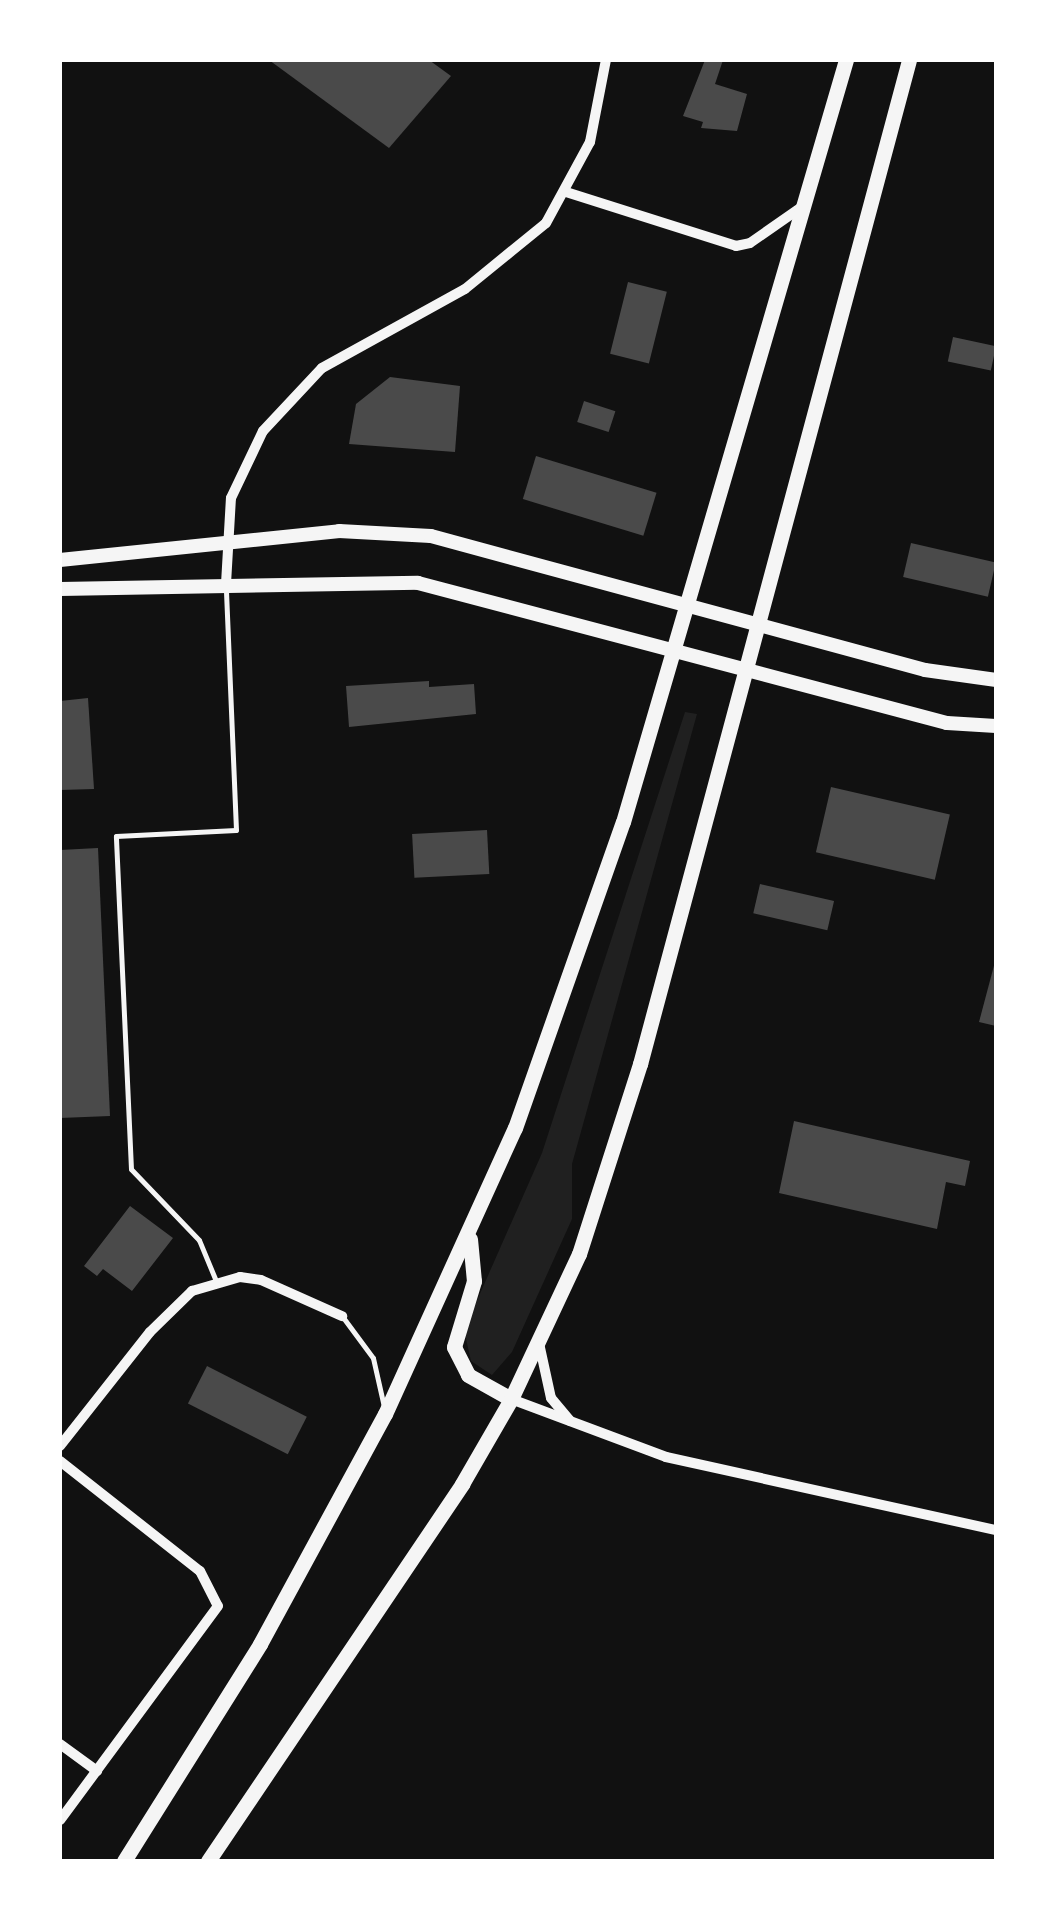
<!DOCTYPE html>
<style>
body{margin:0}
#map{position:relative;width:1056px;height:1921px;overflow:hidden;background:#111;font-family:"Noto Sans",sans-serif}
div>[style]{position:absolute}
.green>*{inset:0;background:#202020}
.building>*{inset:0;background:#4a4a4a;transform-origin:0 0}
.service>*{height:5px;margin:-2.5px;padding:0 2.5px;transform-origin:2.5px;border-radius:2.5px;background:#f5f5f5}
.minor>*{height:10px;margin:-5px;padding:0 5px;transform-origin:5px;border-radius:5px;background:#f5f5f5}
.secondary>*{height:14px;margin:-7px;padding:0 7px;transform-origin:7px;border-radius:7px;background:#f5f5f5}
.primary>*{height:15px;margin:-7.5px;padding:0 7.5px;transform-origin:7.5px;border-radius:7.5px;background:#f5f5f5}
span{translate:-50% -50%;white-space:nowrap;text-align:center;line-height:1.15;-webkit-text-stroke:9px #fff;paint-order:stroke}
.frame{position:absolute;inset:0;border:62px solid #fff;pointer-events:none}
</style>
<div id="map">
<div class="green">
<i style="clip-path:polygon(685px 712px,697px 714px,572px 1164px,572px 1219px,512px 1352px,492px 1375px,471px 1361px,464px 1330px,542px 1153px)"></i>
</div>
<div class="building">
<i style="clip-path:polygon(269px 60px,429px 60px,451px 76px,389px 148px)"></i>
<i style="clip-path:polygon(705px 60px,723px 60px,715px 84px,747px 94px,737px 131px,701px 128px,703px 122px,683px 116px)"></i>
<i style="left:628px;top:282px;width:40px;height:74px;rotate:14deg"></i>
<i style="left:953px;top:337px;width:44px;height:25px;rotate:12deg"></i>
<i style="clip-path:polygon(390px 377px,460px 386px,455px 452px,349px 444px,356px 404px)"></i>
<i style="left:584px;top:401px;width:33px;height:22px;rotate:18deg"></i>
<i style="left:536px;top:456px;width:126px;height:45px;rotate:17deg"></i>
<i style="left:911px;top:543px;width:87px;height:35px;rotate:13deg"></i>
<i style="clip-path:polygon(429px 681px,429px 687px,474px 684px,476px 714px,349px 727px,346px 686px)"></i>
<i style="clip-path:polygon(88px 698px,94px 789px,60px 790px,60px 701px)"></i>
<i style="left:831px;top:787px;width:122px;height:67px;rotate:13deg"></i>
<i style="left:487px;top:830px;width:44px;height:75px;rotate:87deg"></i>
<i style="clip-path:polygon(98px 848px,110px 1116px,60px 1118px,60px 850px)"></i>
<i style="left:760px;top:884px;width:76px;height:30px;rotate:13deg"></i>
<i style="clip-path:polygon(996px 958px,996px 1026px,979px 1022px)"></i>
<i style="clip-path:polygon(794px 1121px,970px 1161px,965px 1186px,946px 1182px,937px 1229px,779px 1193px)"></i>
<i style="clip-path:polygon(130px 1206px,173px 1238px,132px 1291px,103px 1269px,97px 1276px,84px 1266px)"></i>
<i style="left:207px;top:1366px;width:112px;height:42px;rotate:27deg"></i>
</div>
<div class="service">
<i style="left:216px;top:1281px;width:44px;rotate:-112.5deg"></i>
<i style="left:199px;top:1240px;width:98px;rotate:-133.8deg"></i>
<i style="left:131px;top:1169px;width:333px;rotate:-92.6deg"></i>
<i style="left:116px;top:836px;width:120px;rotate:-2.9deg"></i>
<i style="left:236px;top:830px;width:240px;rotate:-92.4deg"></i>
<i style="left:342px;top:1316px;width:52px;rotate:53.6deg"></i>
<i style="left:373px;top:1358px;width:50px;rotate:77.3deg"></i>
</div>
<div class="minor">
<i style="left:566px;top:192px;width:178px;rotate:17.6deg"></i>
<i style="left:736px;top:246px;width:14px;rotate:-12deg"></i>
<i style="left:750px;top:243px;width:65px;rotate:-34.9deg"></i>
<i style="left:226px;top:584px;width:86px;rotate:-86.7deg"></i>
<i style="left:231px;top:498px;width:74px;rotate:-64.5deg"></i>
<i style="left:263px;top:431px;width:86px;rotate:-46.9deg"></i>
<i style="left:322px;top:368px;width:163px;rotate:-28.9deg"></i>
<i style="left:465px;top:289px;width:104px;rotate:-39.2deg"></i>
<i style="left:546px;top:223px;width:92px;rotate:-61.5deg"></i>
<i style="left:590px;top:142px;width:84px;rotate:-79deg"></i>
<i style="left:539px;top:1343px;width:56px;rotate:77.7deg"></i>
<i style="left:551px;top:1398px;width:30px;rotate:50deg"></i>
<i style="left:511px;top:1399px;width:165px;rotate:20.5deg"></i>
<i style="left:666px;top:1457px;width:338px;rotate:12.5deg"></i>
<i style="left:60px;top:1446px;width:145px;rotate:-51.7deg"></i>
<i style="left:150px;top:1332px;width:59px;rotate:-44.3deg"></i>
<i style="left:192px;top:1291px;width:50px;rotate:-16.3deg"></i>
<i style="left:240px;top:1277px;width:21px;rotate:8deg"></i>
<i style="left:261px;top:1280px;width:89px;rotate:24deg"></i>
<i style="left:60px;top:1461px;width:178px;rotate:38.2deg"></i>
<i style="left:200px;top:1571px;width:39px;rotate:63deg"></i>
<i style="left:218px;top:1606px;width:266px;rotate:126.4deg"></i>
<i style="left:60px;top:1744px;width:46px;rotate:36.1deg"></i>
</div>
<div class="secondary">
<i style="left:60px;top:560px;width:281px;rotate:-5.9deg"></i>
<i style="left:339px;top:531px;width:92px;rotate:3.1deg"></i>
<i style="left:431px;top:536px;width:512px;rotate:15.18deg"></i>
<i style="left:925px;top:670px;width:72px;rotate:8deg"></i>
<i style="left:60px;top:589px;width:358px;rotate:-1deg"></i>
<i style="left:418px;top:583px;width:547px;rotate:14.82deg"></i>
<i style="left:947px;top:723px;width:49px;rotate:3.5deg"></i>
</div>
<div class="primary">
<i style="left:470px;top:1239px;width:42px;rotate:84.6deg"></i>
<i style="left:474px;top:1281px;width:69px;rotate:106.9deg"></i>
<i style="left:454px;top:1347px;width:31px;rotate:63deg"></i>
<i style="left:468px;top:1375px;width:49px;rotate:29.2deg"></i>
<i style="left:124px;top:1861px;width:256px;rotate:-57.9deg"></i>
<i style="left:260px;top:1644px;width:262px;rotate:-61.5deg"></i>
<i style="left:385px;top:1414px;width:314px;rotate:-65.6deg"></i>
<i style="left:515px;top:1128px;width:324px;rotate:-70.6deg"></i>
<i style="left:623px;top:822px;width:794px;rotate:-73.69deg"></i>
<i style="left:208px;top:1861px;width:455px;rotate:-56deg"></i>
<i style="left:462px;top:1484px;width:98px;rotate:-60deg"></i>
<i style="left:511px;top:1399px;width:160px;rotate:-64.9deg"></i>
<i style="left:579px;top:1254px;width:200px;rotate:-72.2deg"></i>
<i style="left:640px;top:1064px;width:1039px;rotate:-75deg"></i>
</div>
<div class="frame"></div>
</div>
